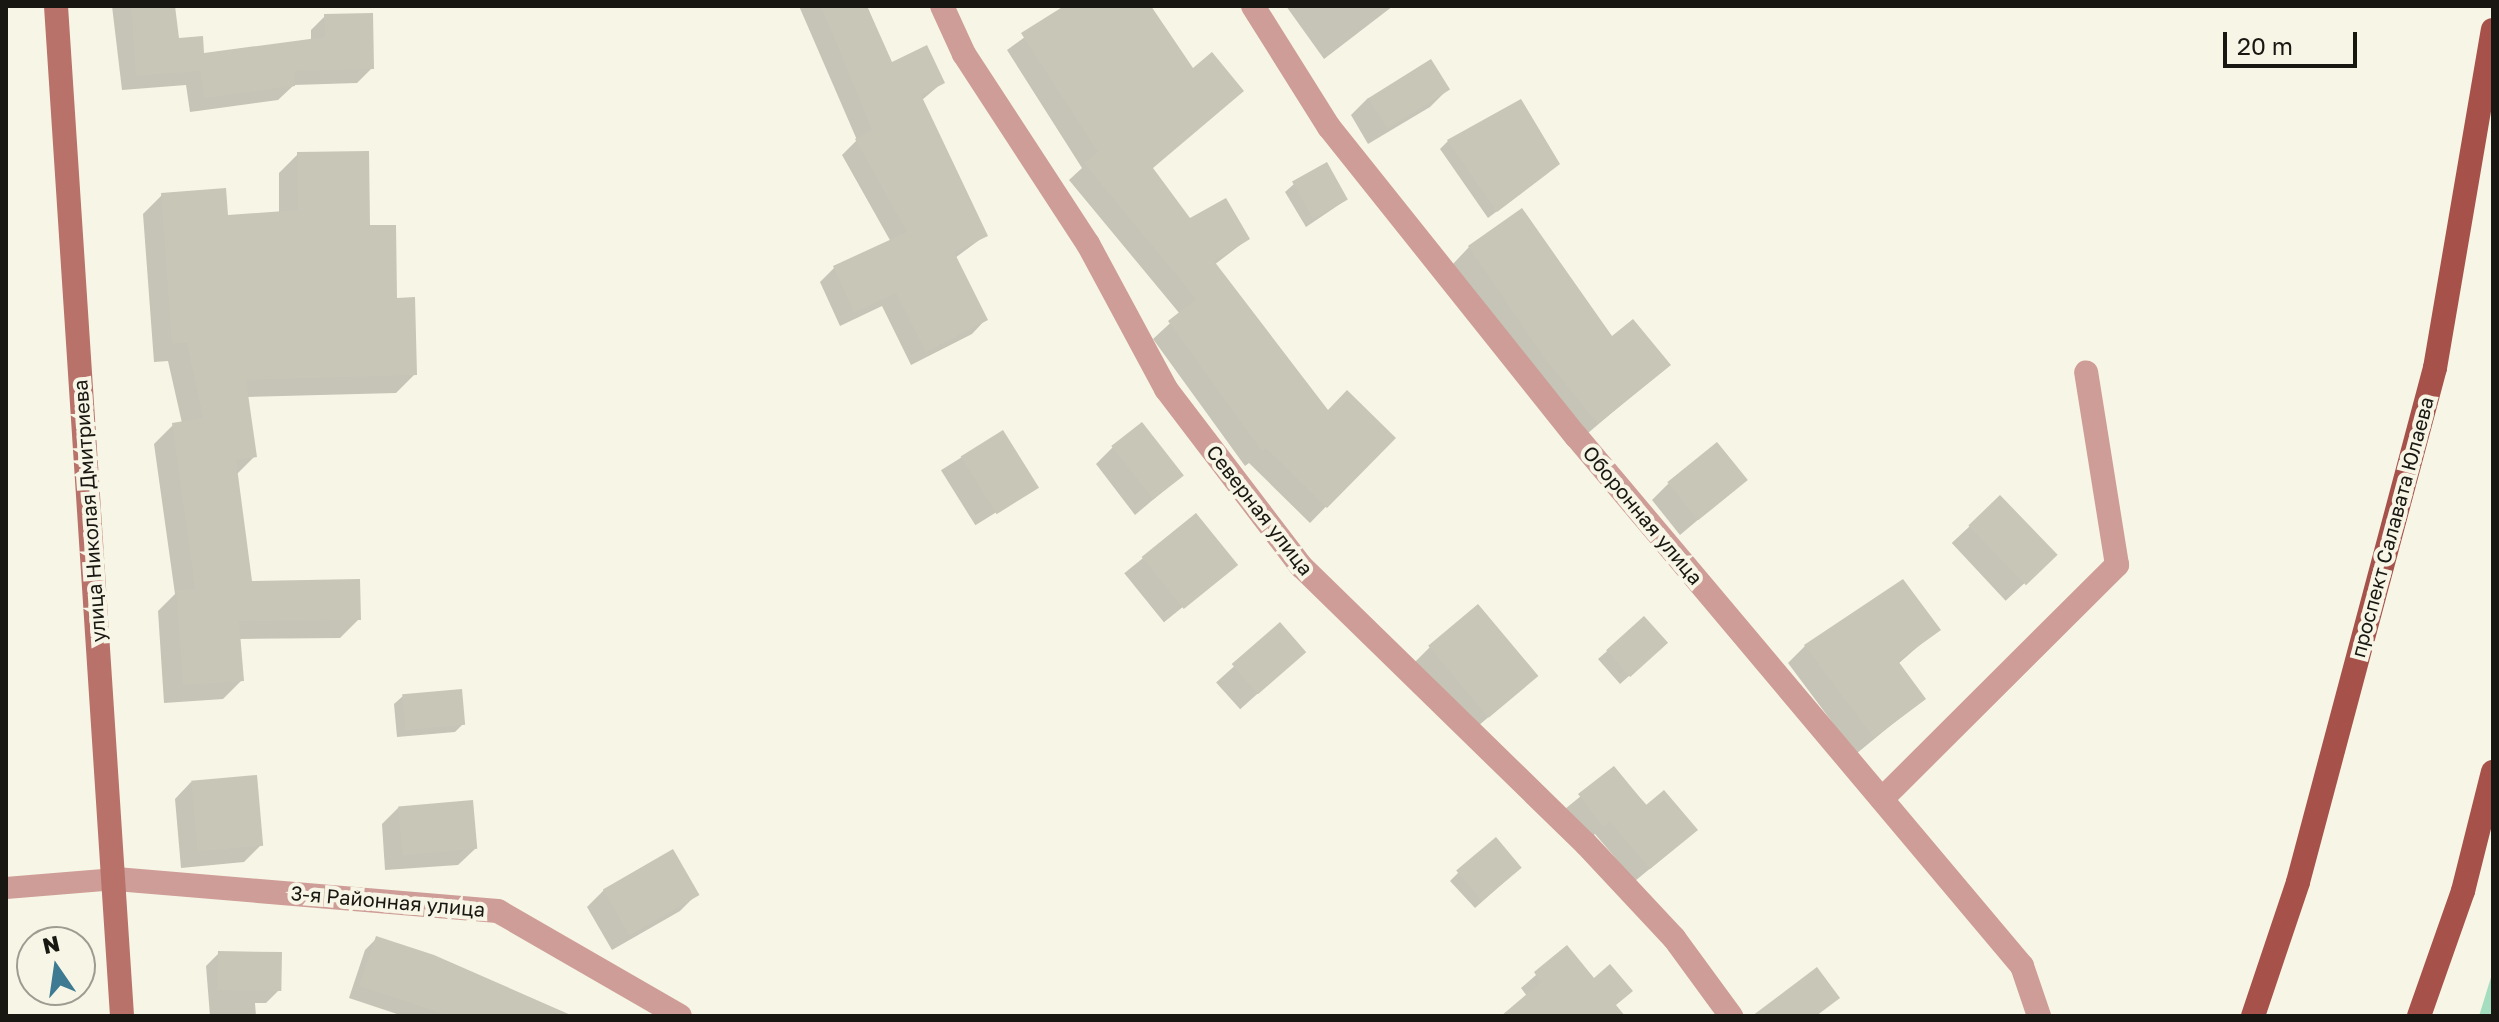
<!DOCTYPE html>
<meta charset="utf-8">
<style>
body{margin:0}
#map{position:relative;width:2499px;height:1022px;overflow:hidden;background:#f7f5e5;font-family:"Golos Text",sans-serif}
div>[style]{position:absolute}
.green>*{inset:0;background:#a4ddc0}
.shadow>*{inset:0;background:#0003;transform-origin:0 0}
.building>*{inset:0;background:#c8c6b7;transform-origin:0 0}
.lane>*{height:22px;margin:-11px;padding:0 11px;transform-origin:11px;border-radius:11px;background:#ce9d97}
.street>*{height:24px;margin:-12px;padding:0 12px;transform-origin:12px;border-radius:12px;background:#ce9d97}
.secondary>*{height:24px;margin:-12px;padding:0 12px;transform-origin:12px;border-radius:12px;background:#b8726a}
.primary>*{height:24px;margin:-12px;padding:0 12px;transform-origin:12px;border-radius:12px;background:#a6524a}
span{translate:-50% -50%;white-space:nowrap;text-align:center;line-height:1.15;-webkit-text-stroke:8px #f7f5e5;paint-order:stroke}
.street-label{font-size:20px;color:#181712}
.frame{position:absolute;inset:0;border:8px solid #181712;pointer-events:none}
.north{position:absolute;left:16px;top:926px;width:80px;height:80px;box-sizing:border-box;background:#f7f5e5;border:2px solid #9e9c91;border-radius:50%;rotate:347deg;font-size:22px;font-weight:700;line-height:32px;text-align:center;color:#181712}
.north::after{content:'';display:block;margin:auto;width:28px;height:36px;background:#3e7b92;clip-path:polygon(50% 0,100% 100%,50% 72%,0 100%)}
.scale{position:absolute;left:2223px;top:32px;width:134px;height:36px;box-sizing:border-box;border:4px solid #181712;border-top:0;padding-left:10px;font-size:24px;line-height:28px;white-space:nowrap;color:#181712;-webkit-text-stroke:6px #f7f5e5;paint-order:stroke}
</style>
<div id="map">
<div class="green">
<i style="clip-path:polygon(2493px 971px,2493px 1016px,2479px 1016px)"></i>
</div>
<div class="shadow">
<i style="clip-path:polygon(112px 6px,173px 6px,177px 40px,203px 55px,311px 41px,311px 30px,325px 16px,372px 68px,357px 83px,294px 85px,278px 100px,190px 112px,186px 85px,122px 90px)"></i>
<i style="clip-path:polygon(799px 6px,867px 6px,891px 65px,942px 83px,922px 100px,986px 235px,955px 258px,986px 319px,972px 334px,911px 365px,882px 306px,840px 326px,820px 282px,834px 268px,891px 242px,842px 155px,857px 140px)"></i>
<i style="clip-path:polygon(1059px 6px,1148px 6px,1151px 169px,1190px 221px,1248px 239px,1214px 265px,1327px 412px,1393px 438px,1310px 523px,1249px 463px,1245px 466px,1153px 339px,1180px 314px,1069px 180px,1082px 168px,1007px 50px,1062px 10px)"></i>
<i style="clip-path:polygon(1286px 6px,1393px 6px,1324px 59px)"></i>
<i style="clip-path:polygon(1447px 90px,1430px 107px,1368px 144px,1351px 115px,1368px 98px)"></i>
<i style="clip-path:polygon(1448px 141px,1549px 172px,1488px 218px,1440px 149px)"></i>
<i style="clip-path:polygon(298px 154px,368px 227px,415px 374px,396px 393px,247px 397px,255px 456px,236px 475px,250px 583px,359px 619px,340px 638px,239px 639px,242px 680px,223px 699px,164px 703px,158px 611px,175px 594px,154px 444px,173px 425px,182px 423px,168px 361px,154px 362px,143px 214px,162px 195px,226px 217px,279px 214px,279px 173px)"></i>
<i style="clip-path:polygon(1294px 184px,1346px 200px,1306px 227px,1285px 192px)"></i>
<i style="clip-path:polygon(1469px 247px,1612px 339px,1668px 365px,1581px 439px,1453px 264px)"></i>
<i style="left:1002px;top:432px;width:65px;height:72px;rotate:58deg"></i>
<i style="clip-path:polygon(1113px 447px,1181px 476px,1135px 515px,1096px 464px)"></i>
<i style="clip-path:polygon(1745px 480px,1680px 535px,1652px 500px,1668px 484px)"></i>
<i style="left:2000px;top:498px;width:79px;height:66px;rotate:47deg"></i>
<i style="left:1195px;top:516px;width:63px;height:91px;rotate:51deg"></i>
<i style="clip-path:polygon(1644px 619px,1657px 651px,1620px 684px,1598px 659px)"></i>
<i style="left:1280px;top:625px;width:36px;height:86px;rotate:48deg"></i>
<i style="clip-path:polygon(1938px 629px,1898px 664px,1924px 698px,1856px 754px,1788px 663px,1805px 646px)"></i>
<i style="clip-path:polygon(1430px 647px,1536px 676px,1470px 733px,1413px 664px)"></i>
<i style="clip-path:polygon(403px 696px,463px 724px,455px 732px,397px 737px,394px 704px)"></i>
<i style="clip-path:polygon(1614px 769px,1681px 843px,1635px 881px,1595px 834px,1589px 839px,1565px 809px)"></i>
<i style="clip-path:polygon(191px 782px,261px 845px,244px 862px,181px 868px,175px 799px)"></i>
<i style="clip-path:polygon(399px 807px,475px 849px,458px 865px,385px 870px,382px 824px)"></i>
<i style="clip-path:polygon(1458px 873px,1511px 876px,1475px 908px,1450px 881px)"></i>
<i style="clip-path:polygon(604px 890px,697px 894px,680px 911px,612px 950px,587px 907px)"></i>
<i style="clip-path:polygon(377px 938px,543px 1016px,403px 1016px,349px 998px,365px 950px)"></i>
<i style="clip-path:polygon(1567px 948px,1602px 1016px,1504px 1016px,1527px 996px,1521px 988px)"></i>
<i style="clip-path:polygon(219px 953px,279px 990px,266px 1003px,255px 1003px,256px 1016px,210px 1016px,206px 966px)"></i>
</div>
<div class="building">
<i style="clip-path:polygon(131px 6px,175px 6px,179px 38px,203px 36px,204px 53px,325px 37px,324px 14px,373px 13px,374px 69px,294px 71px,295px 86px,204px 98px,200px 71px,136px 76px)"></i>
<i style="clip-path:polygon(821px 6px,867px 6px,892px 62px,927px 45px,945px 83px,921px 95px,988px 236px,954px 252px,988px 320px,926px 352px,896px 293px,854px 313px,833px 266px,907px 232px,855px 139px,872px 130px)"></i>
<i style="clip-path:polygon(1064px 6px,1151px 6px,1193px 68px,1212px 52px,1244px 91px,1153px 168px,1190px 218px,1226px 198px,1250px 239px,1214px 261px,1328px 410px,1347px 390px,1396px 438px,1327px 508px,1266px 448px,1262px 451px,1168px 321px,1196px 299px,1084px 163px,1098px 152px,1021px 33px)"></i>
<i style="left:1431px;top:59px;width:36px;height:74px;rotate:58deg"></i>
<i style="clip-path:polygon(1521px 99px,1560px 164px,1497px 212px,1447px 140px)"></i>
<i style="clip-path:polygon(369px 151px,370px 225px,396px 225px,397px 298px,415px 297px,417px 375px,246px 380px,257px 457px,236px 460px,252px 581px,360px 579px,361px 620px,239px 621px,244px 681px,183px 685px,176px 590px,195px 589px,172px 423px,203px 418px,187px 343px,172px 344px,161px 193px,226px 188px,228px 215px,298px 210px,297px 152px)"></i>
<i style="left:1327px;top:162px;width:43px;height:40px;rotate:61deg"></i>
<i style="clip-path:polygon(1522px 208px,1612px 336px,1633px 319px,1671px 365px,1598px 424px,1545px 359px,1468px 246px)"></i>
<i style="left:1142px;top:422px;width:68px;height:39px;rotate:52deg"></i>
<i style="left:1003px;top:430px;width:68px;height:50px;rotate:58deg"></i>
<i style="left:1717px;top:442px;width:49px;height:64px;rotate:51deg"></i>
<i style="left:2000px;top:495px;width:83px;height:44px;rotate:46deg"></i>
<i style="left:1196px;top:513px;width:67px;height:70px;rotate:51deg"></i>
<i style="clip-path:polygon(1903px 579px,1941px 630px,1898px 661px,1926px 699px,1874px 738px,1804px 645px)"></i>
<i style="left:1478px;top:604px;width:94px;height:65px;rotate:50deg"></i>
<i style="left:1644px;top:616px;width:36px;height:51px;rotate:48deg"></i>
<i style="left:1280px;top:622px;width:40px;height:64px;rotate:49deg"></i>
<i style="left:462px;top:689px;width:36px;height:60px;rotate:85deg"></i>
<i style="clip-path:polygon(1614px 766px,1646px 805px,1664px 790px,1698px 830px,1650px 869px,1610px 822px,1603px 827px,1578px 794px)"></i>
<i style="left:257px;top:775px;width:71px;height:66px;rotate:85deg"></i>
<i style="left:473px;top:800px;width:49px;height:75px;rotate:85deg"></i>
<i style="left:1496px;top:837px;width:40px;height:52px;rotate:50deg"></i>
<i style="left:673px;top:849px;width:53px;height:81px;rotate:60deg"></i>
<i style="clip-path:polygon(376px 936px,434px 955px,573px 1016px,450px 1016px,359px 986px)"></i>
<i style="clip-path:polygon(1567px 945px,1594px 978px,1610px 964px,1633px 991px,1616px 1005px,1625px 1016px,1501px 1016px,1541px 982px,1534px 972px)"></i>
<i style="left:218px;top:951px;width:64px;height:39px;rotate:1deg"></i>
<i style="clip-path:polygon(1817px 967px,1840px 998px,1816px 1016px,1752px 1016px)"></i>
</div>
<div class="lane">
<i style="left:6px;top:888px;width:110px;rotate:-4.7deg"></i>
</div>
<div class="street">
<i style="left:942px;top:6px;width:53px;rotate:65.4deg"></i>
<i style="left:964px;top:54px;width:227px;rotate:56.9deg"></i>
<i style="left:1088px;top:244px;width:165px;rotate:61.7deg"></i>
<i style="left:1166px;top:389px;width:223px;rotate:52.7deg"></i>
<i style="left:1301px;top:566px;width:398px;rotate:44.3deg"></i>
<i style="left:1586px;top:844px;width:129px;rotate:46.9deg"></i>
<i style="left:1674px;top:938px;width:97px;rotate:53.8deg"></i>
<i style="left:1253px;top:6px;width:143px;rotate:57.9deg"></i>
<i style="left:1329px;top:127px;width:396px;rotate:51.4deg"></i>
<i style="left:1576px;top:436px;width:693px;rotate:49.92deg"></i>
<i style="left:2022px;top:966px;width:53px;rotate:71.2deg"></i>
<i style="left:1882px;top:799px;width:332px;rotate:-44.9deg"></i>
<i style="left:2117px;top:565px;width:195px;rotate:-99.1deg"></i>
<i style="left:116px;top:879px;width:383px;rotate:4.8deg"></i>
<i style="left:498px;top:911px;width:210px;rotate:30deg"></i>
</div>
<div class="secondary">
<i style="left:56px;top:6px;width:1012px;rotate:86.26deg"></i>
</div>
<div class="primary">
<i style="left:2253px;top:1016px;width:141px;rotate:-71.4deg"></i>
<i style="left:2298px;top:882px;width:532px;rotate:-75.08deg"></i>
<i style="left:2435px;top:368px;width:343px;rotate:-80.3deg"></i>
<i style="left:2419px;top:1016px;width:133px;rotate:-70.6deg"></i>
<i style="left:2463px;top:891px;width:123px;rotate:-75.9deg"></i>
</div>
<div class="street-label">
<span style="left:1260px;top:510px;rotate:52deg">Северная улица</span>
<span style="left:89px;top:511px;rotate:-94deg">улица Николая Дмитриева</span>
<span style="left:1643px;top:515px;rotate:50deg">Оборонная улица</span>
<span style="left:2392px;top:527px;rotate:-75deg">проспект Салавата Юлаева</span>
<span style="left:388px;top:901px;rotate:5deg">3-я Районная улица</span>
</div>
<div class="frame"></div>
<div class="north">N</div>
<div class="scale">20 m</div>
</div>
